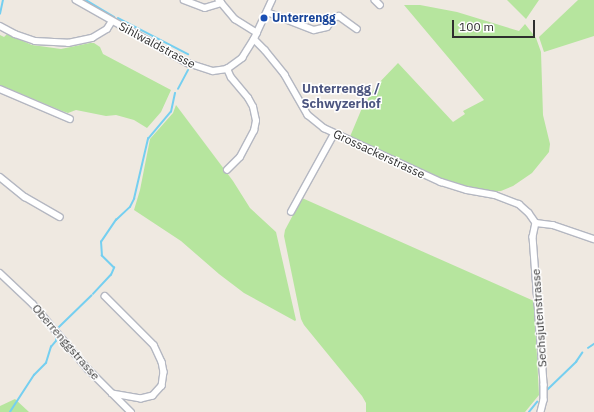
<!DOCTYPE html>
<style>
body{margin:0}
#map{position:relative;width:594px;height:412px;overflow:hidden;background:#efe9e1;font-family:"IBM Plex Sans",sans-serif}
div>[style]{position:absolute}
.green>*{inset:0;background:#b6e59e}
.stream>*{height:1.5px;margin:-0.75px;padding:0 0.75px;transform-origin:0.75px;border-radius:0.75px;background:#75cff0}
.roads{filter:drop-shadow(1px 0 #b4b7c1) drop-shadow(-1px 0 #b4b7c1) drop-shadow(0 1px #b4b7c1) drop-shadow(0 -1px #b4b7c1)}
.minor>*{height:5.5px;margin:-2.75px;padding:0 2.75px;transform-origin:2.75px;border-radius:2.75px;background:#fff}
.dots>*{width:11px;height:11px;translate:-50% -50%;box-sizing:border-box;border:2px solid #fff;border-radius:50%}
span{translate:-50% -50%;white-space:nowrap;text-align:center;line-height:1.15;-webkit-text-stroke:3px #fff;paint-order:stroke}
.transit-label{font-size:12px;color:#164399;font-weight:700}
.left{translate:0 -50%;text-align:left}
.street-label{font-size:12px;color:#2e2e2e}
.neighbourhood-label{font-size:13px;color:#4d5680;font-weight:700}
.scale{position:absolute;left:452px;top:20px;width:83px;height:18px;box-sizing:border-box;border:2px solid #2e2e2e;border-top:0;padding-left:5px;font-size:12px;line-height:14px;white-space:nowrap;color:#2e2e2e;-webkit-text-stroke:3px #fff;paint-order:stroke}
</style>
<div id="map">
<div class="green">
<i style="clip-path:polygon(507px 0,539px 0,526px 19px)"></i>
<i style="clip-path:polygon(578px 0,594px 0,594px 36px,544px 52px,539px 37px)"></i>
<i style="clip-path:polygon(404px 5px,420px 5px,457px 12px,519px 31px,525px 24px,536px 38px,541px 52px,543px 115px,550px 144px,549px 152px,532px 173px,513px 186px,501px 191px,489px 192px,457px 185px,349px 139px,362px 108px,376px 86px,398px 63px,453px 122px,465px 114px,463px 111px,484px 100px)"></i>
<i style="clip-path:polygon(7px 34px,32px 45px,61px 49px,90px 43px,94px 43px,100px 47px,103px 54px,171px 90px,161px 112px,147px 128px,134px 120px,116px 115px,106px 116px,76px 110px,68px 113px,62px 111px,0 85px,0 35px,4px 37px)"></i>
<i style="clip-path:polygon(176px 105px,233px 181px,250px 208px,276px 232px,296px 320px,295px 321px,244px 293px,219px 274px,181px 241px,134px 210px,140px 190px,150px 139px,173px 113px)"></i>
<i style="clip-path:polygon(302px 198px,534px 301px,539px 395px,525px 412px,366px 412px,366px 403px,362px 396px,304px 325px,301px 319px,284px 236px,285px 230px)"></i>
<i style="clip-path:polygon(15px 399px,29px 412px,0 412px,0 406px)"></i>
</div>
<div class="stream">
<i style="left:86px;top:0;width:33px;rotate:31deg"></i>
<i style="left:0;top:14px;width:14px;rotate:-78deg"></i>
<i style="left:118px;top:18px;width:79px;rotate:27.2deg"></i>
<i style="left:178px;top:89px;width:21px;rotate:-62deg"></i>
<i style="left:93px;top:294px;width:26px;rotate:-47deg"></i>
<i style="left:111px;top:275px;width:8px;rotate:-67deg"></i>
<i style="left:114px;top:268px;width:17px;rotate:-135deg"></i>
<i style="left:102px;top:256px;width:14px;rotate:-94deg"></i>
<i style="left:101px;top:242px;width:27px;rotate:-56deg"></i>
<i style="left:116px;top:220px;width:19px;rotate:-43deg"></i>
<i style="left:130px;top:207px;width:9px;rotate:-63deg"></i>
<i style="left:134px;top:199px;width:62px;rotate:-76.9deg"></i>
<i style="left:148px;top:139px;width:35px;rotate:-50deg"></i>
<i style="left:171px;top:112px;width:19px;rotate:-78deg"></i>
<i style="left:59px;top:327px;width:45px;rotate:-44.1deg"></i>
<i style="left:588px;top:348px;width:7px;rotate:-34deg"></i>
<i style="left:546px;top:391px;width:42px;rotate:-44deg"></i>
<i style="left:576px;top:362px;width:11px;rotate:-56deg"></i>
<i style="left:10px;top:412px;width:44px;rotate:-57deg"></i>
<i style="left:34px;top:375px;width:17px;rotate:-45deg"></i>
<i style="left:46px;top:363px;width:17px;rotate:-73deg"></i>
<i style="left:51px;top:347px;width:8px;rotate:-50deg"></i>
<i style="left:56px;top:341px;width:6px;rotate:-90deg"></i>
<i style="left:529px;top:412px;width:13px;rotate:-51deg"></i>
</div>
<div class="roads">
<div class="minor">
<i style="left:76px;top:0;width:129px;rotate:29.4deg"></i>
<i style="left:188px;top:63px;width:26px;rotate:18deg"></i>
<i style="left:213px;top:71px;width:14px;rotate:-8deg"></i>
<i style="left:227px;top:69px;width:19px;rotate:-36deg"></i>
<i style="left:242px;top:58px;width:22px;rotate:-58deg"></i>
<i style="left:254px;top:39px;width:43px;rotate:-65.2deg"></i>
<i style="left:184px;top:0;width:22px;rotate:21deg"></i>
<i style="left:205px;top:8px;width:17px;rotate:-17deg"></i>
<i style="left:219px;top:0;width:25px;rotate:50deg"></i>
<i style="left:235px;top:19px;width:26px;rotate:32deg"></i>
<i style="left:375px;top:0;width:7px;rotate:45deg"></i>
<i style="left:267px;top:12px;width:50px;rotate:21deg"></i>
<i style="left:314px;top:30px;width:13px;rotate:-13deg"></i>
<i style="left:327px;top:27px;width:11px;rotate:-52deg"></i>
<i style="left:334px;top:18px;width:5px;rotate:-22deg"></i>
<i style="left:339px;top:16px;width:22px;rotate:36deg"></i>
<i style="left:0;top:26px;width:17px;rotate:28deg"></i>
<i style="left:15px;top:34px;width:21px;rotate:19deg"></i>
<i style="left:35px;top:41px;width:33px;rotate:3deg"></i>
<i style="left:68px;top:43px;width:25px;rotate:-12deg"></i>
<i style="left:92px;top:38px;width:17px;rotate:-31deg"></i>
<i style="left:107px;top:29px;width:9px;rotate:-58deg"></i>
<i style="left:254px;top:39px;width:16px;rotate:45deg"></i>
<i style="left:265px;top:50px;width:32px;rotate:51deg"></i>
<i style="left:285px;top:75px;width:46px;rotate:60.1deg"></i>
<i style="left:308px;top:115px;width:21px;rotate:39deg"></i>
<i style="left:324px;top:128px;width:129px;rotate:24.8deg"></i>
<i style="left:441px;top:182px;width:27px;rotate:17deg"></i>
<i style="left:467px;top:190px;width:28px;rotate:10deg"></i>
<i style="left:495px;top:195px;width:26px;rotate:21deg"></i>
<i style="left:519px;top:204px;width:13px;rotate:42deg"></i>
<i style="left:529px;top:213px;width:12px;rotate:55deg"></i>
<i style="left:0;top:89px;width:76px;rotate:23.2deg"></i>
<i style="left:227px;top:170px;width:18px;rotate:-45deg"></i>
<i style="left:240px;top:157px;width:30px;rotate:-62deg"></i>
<i style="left:254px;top:131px;width:10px;rotate:-79deg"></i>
<i style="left:256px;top:121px;width:14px;rotate:-102deg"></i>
<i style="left:253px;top:107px;width:10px;rotate:-119deg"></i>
<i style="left:248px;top:98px;width:26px;rotate:-130deg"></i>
<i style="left:231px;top:78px;width:10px;rotate:-114deg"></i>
<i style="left:0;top:177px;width:32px;rotate:39deg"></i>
<i style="left:25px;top:197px;width:40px;rotate:29.7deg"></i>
<i style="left:291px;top:212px;width:89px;rotate:-61.1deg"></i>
<i style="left:536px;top:223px;width:14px;rotate:102deg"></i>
<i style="left:533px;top:237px;width:148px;rotate:85.7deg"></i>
<i style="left:544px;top:385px;width:15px;rotate:90deg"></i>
<i style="left:544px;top:400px;width:12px;rotate:104deg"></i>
<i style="left:536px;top:223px;width:17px;rotate:7deg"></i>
<i style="left:553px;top:225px;width:43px;rotate:18.9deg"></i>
<i style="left:0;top:273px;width:45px;rotate:43.2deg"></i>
<i style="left:33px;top:304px;width:85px;rotate:49.8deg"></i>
<i style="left:88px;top:369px;width:61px;rotate:45deg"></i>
<i style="left:105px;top:296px;width:69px;rotate:45deg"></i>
<i style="left:154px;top:345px;width:19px;rotate:65deg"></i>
<i style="left:162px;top:362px;width:10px;rotate:79deg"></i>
<i style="left:164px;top:372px;width:14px;rotate:98deg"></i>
<i style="left:162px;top:386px;width:13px;rotate:132deg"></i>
<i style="left:153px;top:396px;width:12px;rotate:166deg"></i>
<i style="left:141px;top:399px;width:29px;rotate:-170deg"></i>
</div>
</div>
<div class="dots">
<i style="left:264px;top:18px;background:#1a4fb4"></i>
</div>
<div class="transit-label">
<span class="left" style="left:272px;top:18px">Unterrengg</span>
</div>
<div class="street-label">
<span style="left:157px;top:45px;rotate:28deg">Sihlwaldstrasse</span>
<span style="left:379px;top:154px;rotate:25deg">Grossackerstrasse</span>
<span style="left:539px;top:318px;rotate:-94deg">Sechsjutenstrasse</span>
<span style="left:66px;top:342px;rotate:49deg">Oberrenggstrasse</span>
</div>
<div class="neighbourhood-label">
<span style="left:341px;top:97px">Unterrengg /<br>Schwyzerhof</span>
</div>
<div class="scale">100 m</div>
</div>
